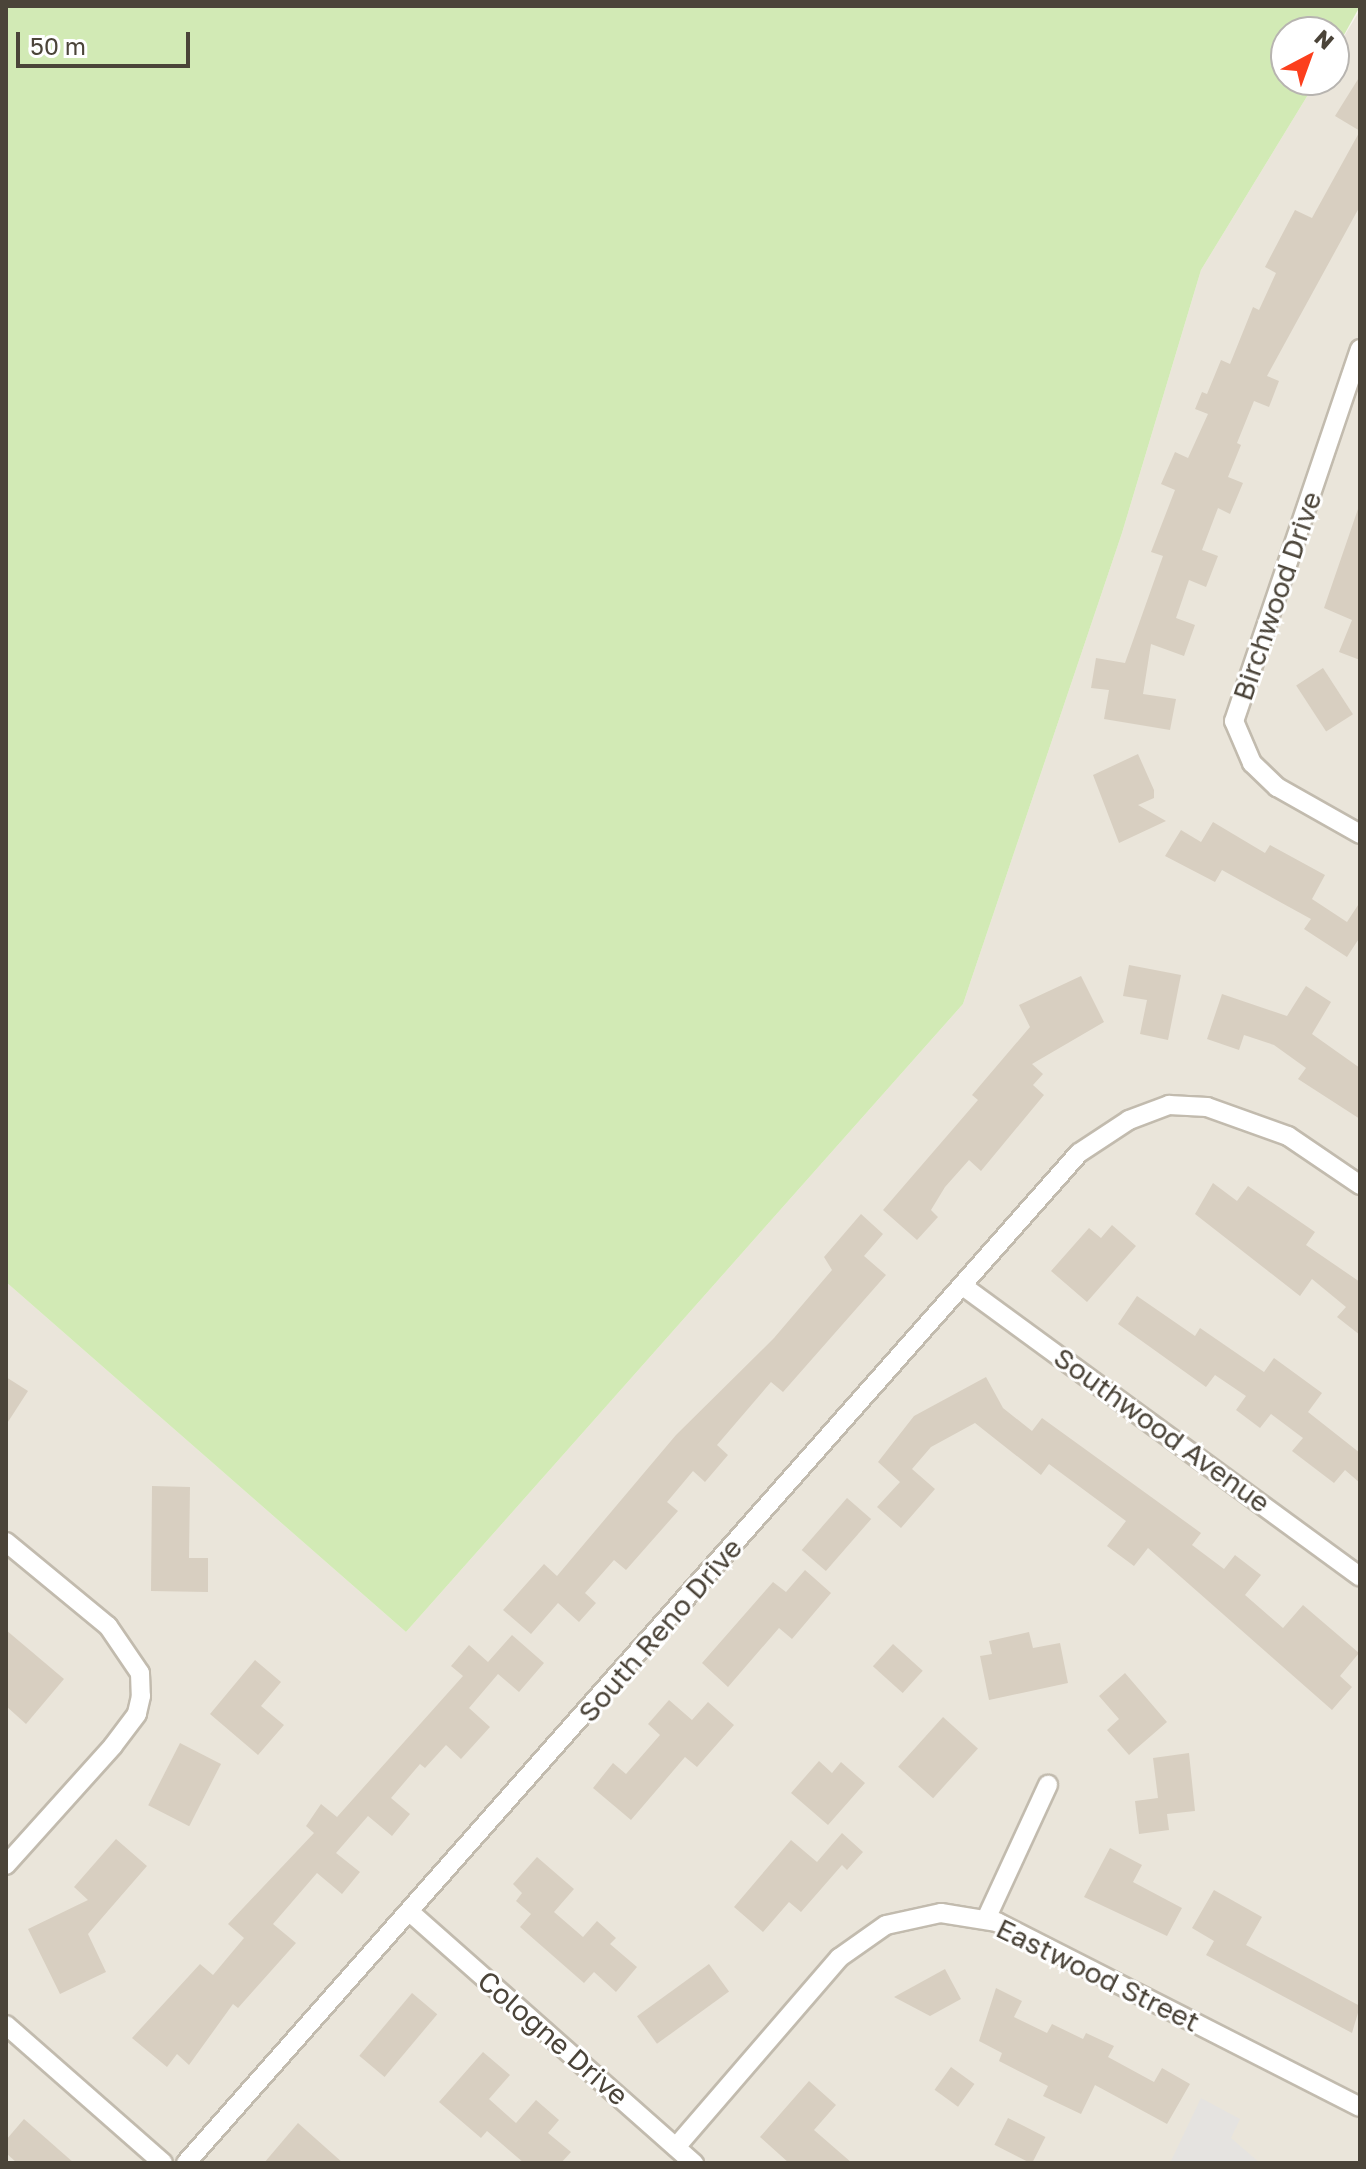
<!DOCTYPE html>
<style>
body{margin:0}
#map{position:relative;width:1366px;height:2169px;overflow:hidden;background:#f6f3ec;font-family:"Golos Text",sans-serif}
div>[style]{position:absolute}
.residential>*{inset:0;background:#eae5da}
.green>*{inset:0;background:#d2eab5}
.parking>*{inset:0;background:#e5e3e0}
.building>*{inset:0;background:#d8cfc1;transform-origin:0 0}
.roads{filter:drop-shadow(2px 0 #c2bbae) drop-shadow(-2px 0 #c2bbae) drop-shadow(0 2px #c2bbae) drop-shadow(0 -2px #c2bbae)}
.minor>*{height:18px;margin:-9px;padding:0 9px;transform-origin:9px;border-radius:9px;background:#fff}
span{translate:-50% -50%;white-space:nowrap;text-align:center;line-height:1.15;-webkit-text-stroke:6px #fff;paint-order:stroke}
.street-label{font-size:28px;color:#4b4439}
.frame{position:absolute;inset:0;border:8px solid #4b4439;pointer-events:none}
.north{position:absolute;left:1270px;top:16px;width:80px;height:80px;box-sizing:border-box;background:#fff;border:2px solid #b7b4b0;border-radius:50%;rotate:41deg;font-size:22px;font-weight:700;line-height:32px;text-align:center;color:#4b4439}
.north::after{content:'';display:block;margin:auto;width:28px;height:36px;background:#fc3f1d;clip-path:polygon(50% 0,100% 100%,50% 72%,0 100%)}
.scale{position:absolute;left:16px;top:32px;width:174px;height:36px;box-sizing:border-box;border:4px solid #4b4439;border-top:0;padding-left:10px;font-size:24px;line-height:28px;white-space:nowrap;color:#4b4439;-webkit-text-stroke:6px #fff;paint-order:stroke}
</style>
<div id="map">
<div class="residential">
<i style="clip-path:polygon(1360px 10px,1360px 2163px,6px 2163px,6px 1282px,406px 1632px,963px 1004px,1122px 533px,1201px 270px,1317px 80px,1334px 80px,1334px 53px)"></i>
</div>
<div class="green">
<i style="clip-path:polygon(6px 6px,1360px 6px,1334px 53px,1334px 32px,1286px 32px,1286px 80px,1317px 80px,1201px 270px,1122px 533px,963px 1004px,406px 1632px,6px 1282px)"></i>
</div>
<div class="parking">
<i style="clip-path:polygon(1201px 2098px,1240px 2119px,1231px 2138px,1260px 2163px,1170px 2163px)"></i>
</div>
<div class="building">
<i style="clip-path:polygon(1360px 76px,1360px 206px,1267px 376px,1279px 381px,1269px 407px,1254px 401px,1237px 443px,1241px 445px,1228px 477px,1243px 483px,1230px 514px,1218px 508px,1202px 550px,1218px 556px,1206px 587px,1189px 580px,1176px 618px,1195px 625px,1184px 656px,1151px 644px,1143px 694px,1176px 699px,1170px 730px,1104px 719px,1109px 690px,1091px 688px,1096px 658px,1125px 663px,1163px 556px,1151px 552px,1175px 490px,1161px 484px,1175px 452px,1188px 458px,1208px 414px,1195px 409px,1202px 392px,1207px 394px,1221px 360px,1230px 364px,1253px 307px,1259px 310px,1276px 273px,1265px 267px,1295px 210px,1312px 218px,1360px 131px,1335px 116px)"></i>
<i style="clip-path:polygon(1358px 509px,1360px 509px,1360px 660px,1339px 652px,1352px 620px,1324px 608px)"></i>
<i style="left:1323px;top:668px;width:55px;height:32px;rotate:57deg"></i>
<i style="clip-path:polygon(1138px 754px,1154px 790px,1154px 798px,1138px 805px,1166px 821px,1119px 843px,1093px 775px)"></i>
<i style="clip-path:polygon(1213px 822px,1265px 853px,1270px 845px,1325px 875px,1312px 899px,1347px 922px,1360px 902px,1360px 937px,1347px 957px,1304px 929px,1311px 919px,1222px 870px,1215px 882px,1165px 856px,1181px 830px,1201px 842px)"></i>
<i style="clip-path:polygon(1129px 965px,1181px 975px,1168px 1040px,1140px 1034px,1147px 1000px,1123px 996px)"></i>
<i style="clip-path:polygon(1081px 976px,1104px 1022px,1032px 1064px,1043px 1074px,1033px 1085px,1044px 1095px,981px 1171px,969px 1160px,945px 1187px,931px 1210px,938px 1217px,917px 1240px,883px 1210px,978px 1100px,972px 1095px,1030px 1027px,1019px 1005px)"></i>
<i style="clip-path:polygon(1306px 986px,1331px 1002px,1312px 1034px,1360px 1068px,1360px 1119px,1298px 1079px,1306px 1068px,1274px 1045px,1244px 1035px,1239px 1050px,1207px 1039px,1222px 994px,1287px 1016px)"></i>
<i style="clip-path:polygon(1213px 1183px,1237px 1201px,1248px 1186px,1315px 1232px,1306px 1245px,1360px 1282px,1360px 1335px,1337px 1317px,1346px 1307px,1312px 1279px,1300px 1296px,1195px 1214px)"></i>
<i style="clip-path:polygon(861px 1214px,883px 1234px,864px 1256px,886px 1275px,783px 1392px,771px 1382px,717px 1445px,728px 1455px,705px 1482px,693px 1471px,667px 1502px,678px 1511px,626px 1570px,614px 1560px,585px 1593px,596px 1603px,579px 1622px,558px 1603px,531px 1634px,503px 1610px,544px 1564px,557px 1576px,676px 1435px,774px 1338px,832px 1270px,824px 1257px)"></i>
<i style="clip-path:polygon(1112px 1225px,1136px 1246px,1087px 1302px,1051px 1271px,1089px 1228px,1101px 1238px)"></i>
<i style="clip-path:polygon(1137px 1296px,1195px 1336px,1200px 1328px,1264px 1372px,1274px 1358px,1322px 1393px,1308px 1412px,1360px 1453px,1360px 1483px,1345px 1470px,1334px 1483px,1292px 1451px,1303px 1438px,1271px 1414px,1260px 1428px,1236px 1410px,1246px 1396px,1215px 1375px,1206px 1387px,1118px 1324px)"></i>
<i style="clip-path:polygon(6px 1377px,28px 1391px,6px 1425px)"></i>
<i style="clip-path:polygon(986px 1377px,1003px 1408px,1032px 1431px,1042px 1418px,1201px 1533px,1192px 1545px,1224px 1569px,1235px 1555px,1261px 1575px,1245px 1595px,1283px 1628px,1303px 1605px,1359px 1653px,1340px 1676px,1352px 1687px,1332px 1710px,1148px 1548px,1134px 1566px,1107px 1546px,1126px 1521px,1049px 1464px,1041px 1475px,975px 1423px,931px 1447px,912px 1469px,935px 1489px,901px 1528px,877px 1507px,900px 1482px,878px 1462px,914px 1416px)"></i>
<i style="clip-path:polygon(152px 1486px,190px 1487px,189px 1558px,208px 1558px,208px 1592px,151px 1591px)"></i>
<i style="left:847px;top:1498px;width:32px;height:69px;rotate:41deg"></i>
<i style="clip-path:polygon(805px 1570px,831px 1593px,792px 1639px,779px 1628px,728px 1687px,702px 1663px,773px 1582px,786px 1592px)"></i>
<i style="clip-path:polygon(6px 1630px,64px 1679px,26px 1724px,6px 1706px)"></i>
<i style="clip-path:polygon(1029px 1632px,1033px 1648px,1060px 1643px,1068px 1683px,989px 1700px,980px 1656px,992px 1654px,989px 1641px)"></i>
<i style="clip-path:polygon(512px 1635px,544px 1663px,519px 1692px,498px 1674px,469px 1708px,490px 1727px,461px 1759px,446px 1745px,425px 1768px,420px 1764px,391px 1798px,410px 1814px,392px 1836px,368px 1816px,336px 1853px,360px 1872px,342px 1894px,317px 1873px,273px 1924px,296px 1943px,238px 2008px,233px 2004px,189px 2065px,177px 2054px,167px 2067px,132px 2038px,200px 1964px,213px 1975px,244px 1938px,228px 1924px,314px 1833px,306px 1826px,321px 1804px,337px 1817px,463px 1676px,451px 1666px,469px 1645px,488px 1662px)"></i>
<i style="left:893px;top:1644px;width:40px;height:30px;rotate:42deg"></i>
<i style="clip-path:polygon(255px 1660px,281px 1682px,261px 1706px,284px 1725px,258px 1755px,210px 1714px)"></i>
<i style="clip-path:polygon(1125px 1673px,1167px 1722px,1129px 1755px,1107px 1730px,1119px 1719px,1099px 1696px)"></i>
<i style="clip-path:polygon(669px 1700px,692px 1720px,708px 1702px,734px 1725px,697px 1767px,685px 1757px,631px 1820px,593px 1788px,613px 1763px,626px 1774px,660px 1735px,648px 1724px)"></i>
<i style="left:943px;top:1717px;width:47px;height:67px;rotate:42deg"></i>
<i style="left:180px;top:1743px;width:46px;height:70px;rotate:27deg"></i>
<i style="clip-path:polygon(1189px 1753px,1195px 1811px,1167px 1814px,1169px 1830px,1139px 1834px,1135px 1801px,1158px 1798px,1153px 1758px)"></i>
<i style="clip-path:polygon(819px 1761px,832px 1773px,841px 1762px,865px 1783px,828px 1825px,791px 1793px)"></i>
<i style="clip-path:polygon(842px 1833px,863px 1852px,847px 1870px,842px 1865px,801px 1912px,789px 1902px,763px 1932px,734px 1907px,791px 1840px,817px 1862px)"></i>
<i style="clip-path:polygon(116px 1839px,147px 1866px,88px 1934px,106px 1972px,60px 1994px,28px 1929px,88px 1900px,74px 1887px)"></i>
<i style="clip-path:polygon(1110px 1848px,1142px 1865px,1133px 1882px,1182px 1908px,1167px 1936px,1084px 1897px)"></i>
<i style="clip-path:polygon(537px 1857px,574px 1889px,554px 1912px,583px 1937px,597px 1921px,616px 1938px,610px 1944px,637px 1967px,616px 1992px,594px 1972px,584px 1983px,520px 1927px,531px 1914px,516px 1901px,522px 1893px,513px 1884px)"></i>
<i style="clip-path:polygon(1214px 1890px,1262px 1917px,1246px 1945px,1360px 2006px,1352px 2033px,1206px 1955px,1214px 1941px,1192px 1928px)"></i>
<i style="left:709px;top:1964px;width:34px;height:89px;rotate:54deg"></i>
<i style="clip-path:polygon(945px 1969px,961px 1999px,930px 2016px,894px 1997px)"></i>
<i style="clip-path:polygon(996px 1988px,1022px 2001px,1014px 2017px,1047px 2033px,1052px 2024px,1083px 2039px,1086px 2033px,1114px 2046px,1108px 2057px,1154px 2082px,1162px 2068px,1190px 2084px,1167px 2124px,1095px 2085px,1081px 2114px,1043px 2096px,1048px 2086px,999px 2061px,1002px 2053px,979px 2041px)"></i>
<i style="left:412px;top:1993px;width:33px;height:82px;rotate:40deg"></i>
<i style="clip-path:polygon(483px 2052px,510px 2075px,489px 2099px,516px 2123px,536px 2100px,559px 2120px,548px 2133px,571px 2152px,561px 2163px,524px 2163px,487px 2131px,481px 2138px,439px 2102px)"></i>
<i style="left:951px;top:2067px;width:29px;height:28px;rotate:36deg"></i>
<i style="clip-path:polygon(809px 2081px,836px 2105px,814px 2130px,852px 2163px,789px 2163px,760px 2137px)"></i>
<i style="left:1008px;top:2118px;width:42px;height:30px;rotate:27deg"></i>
<i style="clip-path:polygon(24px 2119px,74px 2163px,17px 2163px,6px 2153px,6px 2140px)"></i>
<i style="clip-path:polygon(298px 2123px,343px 2163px,264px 2163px)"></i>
</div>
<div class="roads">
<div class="minor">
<i style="left:1360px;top:349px;width:393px;rotate:108.7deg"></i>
<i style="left:1234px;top:721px;width:46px;rotate:66.8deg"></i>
<i style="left:1252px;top:763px;width:35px;rotate:44deg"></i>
<i style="left:1277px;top:787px;width:95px;rotate:29.5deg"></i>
<i style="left:963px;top:1286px;width:492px;rotate:36.2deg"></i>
<i style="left:6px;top:1542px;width:132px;rotate:39.5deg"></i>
<i style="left:108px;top:1626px;width:57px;rotate:55.8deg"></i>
<i style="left:140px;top:1673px;width:23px;rotate:88deg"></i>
<i style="left:141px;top:1696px;width:18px;rotate:103deg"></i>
<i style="left:137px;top:1714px;width:40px;rotate:127deg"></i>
<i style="left:113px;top:1746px;width:160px;rotate:132deg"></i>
<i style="left:411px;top:1913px;width:378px;rotate:41.5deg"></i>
<i style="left:986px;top:1919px;width:148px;rotate:-65.2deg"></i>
<i style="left:6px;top:2025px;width:209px;rotate:41.3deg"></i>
<i style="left:676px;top:2147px;width:250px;rotate:-49.2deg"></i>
<i style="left:839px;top:1958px;width:57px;rotate:-35.1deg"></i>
<i style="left:886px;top:1925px;width:56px;rotate:-12.3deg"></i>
<i style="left:941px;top:1913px;width:57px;rotate:9.1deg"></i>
<i style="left:997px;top:1922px;width:407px;rotate:27deg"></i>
<i style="left:186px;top:2163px;width:1348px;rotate:-48.52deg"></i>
<i style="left:1079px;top:1153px;width:60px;rotate:-33.4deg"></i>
<i style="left:1129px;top:1120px;width:43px;rotate:-20.6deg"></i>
<i style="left:1169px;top:1105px;width:38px;rotate:3deg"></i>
<i style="left:1207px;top:1107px;width:86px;rotate:19.7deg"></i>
<i style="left:1288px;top:1136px;width:87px;rotate:34.2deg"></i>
</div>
</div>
<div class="street-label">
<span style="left:1277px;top:596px;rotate:-71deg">Birchwood Drive</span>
<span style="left:1162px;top:1430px;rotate:36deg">Southwood Avenue</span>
<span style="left:660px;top:1630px;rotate:-49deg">South Reno Drive</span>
<span style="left:1098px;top:1975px;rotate:26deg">Eastwood Street</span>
<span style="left:553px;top:2038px;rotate:41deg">Cologne Drive</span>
</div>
<div class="frame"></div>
<div class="north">N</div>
<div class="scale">50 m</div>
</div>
